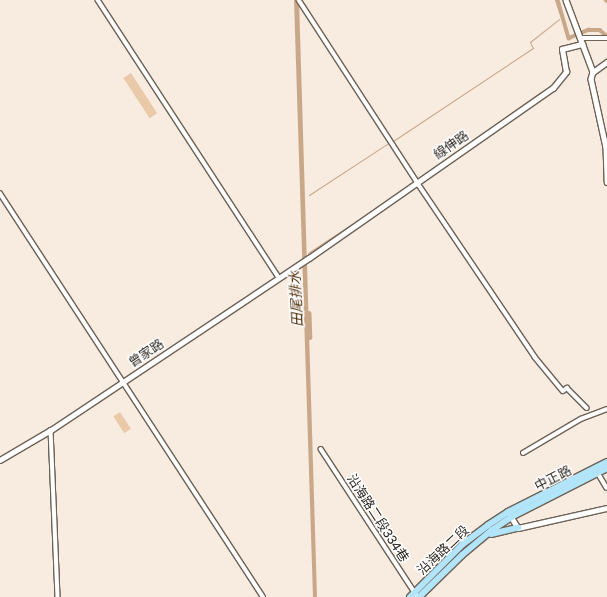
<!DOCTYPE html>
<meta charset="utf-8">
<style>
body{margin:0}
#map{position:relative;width:607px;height:597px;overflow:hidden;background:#f8ebdf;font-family:"Golos Text","Noto Sans TC",sans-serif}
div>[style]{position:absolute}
.green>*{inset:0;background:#eac9a9;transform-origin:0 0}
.water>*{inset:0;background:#c8a889}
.stream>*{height:1px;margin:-0.5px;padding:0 0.5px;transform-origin:0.5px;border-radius:0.5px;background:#c8a889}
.canal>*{height:3.5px;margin:-1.75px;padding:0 1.75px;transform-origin:1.75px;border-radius:1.75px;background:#c8a889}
.river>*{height:5.5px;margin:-2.75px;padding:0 2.75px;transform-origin:2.75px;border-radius:2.75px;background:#c8a889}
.roads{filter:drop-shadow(1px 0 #6d6257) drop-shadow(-1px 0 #6d6257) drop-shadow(0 1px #6d6257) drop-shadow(0 -1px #6d6257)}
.minor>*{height:3.5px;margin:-1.75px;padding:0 1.75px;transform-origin:1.75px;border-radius:1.75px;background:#fff}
.tertiary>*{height:4.5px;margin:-2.25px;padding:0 2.25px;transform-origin:2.25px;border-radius:2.25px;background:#fff}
.primary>*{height:6px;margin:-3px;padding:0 3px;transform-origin:3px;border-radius:3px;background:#b2e5fa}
span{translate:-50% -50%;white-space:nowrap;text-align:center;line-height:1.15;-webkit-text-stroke:3px #fff;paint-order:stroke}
.street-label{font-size:13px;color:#2d2823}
.water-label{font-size:14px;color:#56340f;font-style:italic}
</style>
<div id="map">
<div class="green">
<i style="left:131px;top:73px;width:48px;height:9px;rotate:57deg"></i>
<i style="left:120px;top:412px;width:20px;height:8px;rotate:57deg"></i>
</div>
<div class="water">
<i style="clip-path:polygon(294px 0,299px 0,317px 597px,313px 597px)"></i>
</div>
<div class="stream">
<i style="left:555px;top:0;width:21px;rotate:71deg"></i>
<i style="left:114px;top:28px;width:106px;rotate:56.9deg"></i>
<i style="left:393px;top:141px;width:168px;rotate:-33.6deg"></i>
<i style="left:533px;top:48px;width:7px;rotate:-117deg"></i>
<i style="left:530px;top:42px;width:37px;rotate:-38deg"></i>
<i style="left:417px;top:180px;width:152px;rotate:-35.4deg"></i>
<i style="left:407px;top:187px;width:9px;rotate:-32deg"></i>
<i style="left:309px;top:195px;width:97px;rotate:-33.2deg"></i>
<i style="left:239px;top:220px;width:67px;rotate:57.3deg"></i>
<i style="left:308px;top:253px;width:116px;rotate:-33.4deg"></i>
</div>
<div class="canal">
<i style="left:558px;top:0;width:40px;rotate:74deg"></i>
<i style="left:569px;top:38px;width:21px;rotate:-23deg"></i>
<i style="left:588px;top:30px;width:12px"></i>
<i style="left:600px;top:30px;width:9px;rotate:41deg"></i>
<i style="left:606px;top:0;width:1px;rotate:45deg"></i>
</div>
<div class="river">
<i style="left:309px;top:314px;width:23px;rotate:88deg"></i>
</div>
<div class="roads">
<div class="minor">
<i style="left:98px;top:0;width:332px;rotate:56.9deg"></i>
<i style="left:299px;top:0;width:217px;rotate:57deg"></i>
<i style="left:417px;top:182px;width:211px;rotate:56deg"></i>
<i style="left:535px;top:357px;width:44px;rotate:50.5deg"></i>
<i style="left:563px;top:391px;width:5px;rotate:-37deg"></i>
<i style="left:567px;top:388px;width:28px;rotate:45deg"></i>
<i style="left:580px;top:38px;width:27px"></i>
<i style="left:0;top:193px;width:482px;rotate:56.9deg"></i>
<i style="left:51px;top:430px;width:167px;rotate:87.6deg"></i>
<i style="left:321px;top:449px;width:177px;rotate:56.8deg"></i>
<i style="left:523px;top:453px;width:67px;rotate:-30.4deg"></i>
<i style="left:581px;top:419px;width:28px;rotate:-21deg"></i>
<i style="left:598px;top:473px;width:17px;rotate:59deg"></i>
</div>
<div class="tertiary">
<i style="left:566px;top:0;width:77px;rotate:69.4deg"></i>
<i style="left:593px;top:72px;width:7px;rotate:106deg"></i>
<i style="left:591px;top:79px;width:70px;rotate:77.6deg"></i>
<i style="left:606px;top:147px;width:35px;rotate:88deg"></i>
<i style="left:593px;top:72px;width:17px;rotate:-36deg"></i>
<i style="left:0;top:460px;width:59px;rotate:-30.5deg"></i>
<i style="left:51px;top:430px;width:310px;rotate:-33.7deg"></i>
<i style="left:309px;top:258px;width:297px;rotate:-34.9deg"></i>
<i style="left:553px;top:88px;width:21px;rotate:-51deg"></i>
<i style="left:566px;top:72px;width:23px;rotate:-100deg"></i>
<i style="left:562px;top:49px;width:21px;rotate:-14deg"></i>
<i style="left:510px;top:515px;width:15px;rotate:58deg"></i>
<i style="left:518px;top:528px;width:91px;rotate:-12.7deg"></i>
</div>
<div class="primary">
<i style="left:491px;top:534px;width:28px;rotate:-13deg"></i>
<i style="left:410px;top:597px;width:75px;rotate:-45deg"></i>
<i style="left:463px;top:544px;width:31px;rotate:-37deg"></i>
<i style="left:488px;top:525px;width:24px;rotate:-33deg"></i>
<i style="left:508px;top:512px;width:111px;rotate:-26.8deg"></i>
<i style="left:419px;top:597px;width:60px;rotate:-44.3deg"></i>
<i style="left:462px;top:555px;width:39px;rotate:-40deg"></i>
<i style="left:492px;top:530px;width:23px;rotate:-34deg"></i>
<i style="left:511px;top:517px;width:108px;rotate:-27deg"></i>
</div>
</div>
<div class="street-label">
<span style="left:451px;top:145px;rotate:-35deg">線伸路</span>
<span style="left:146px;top:353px;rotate:-34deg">曾家路</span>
<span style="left:553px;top:478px;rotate:-27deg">中正路</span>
<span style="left:378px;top:518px;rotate:57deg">沿海路二段334巷</span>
<span style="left:443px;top:550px;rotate:-43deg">沿海路二段</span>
</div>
<div class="water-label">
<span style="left:296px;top:299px;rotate:-93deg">田尾排水</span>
</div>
</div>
